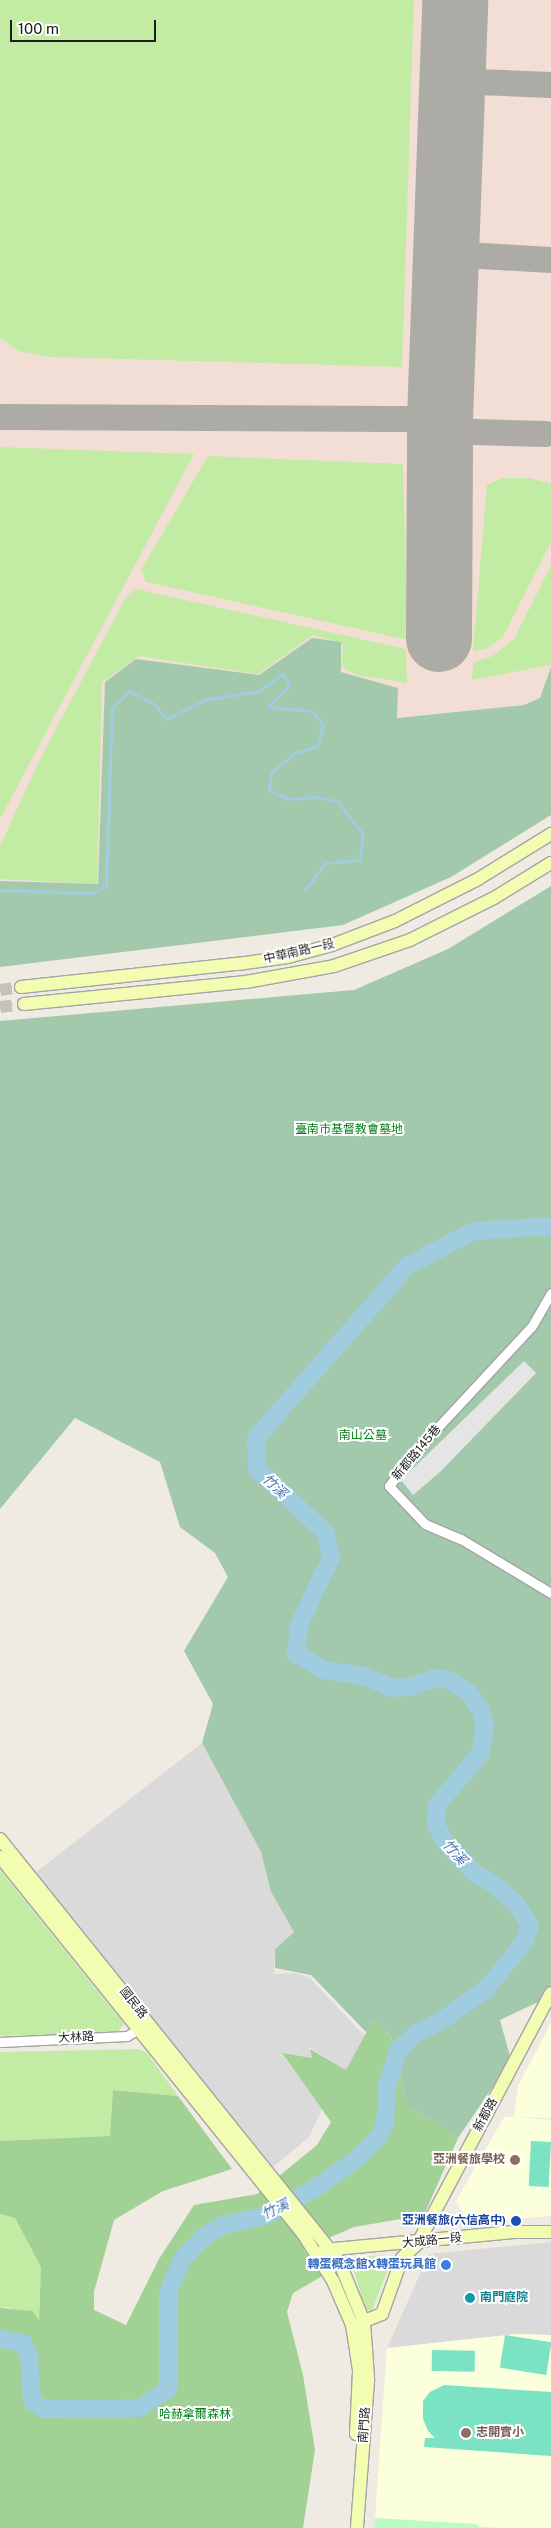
<!DOCTYPE html>
<meta charset="utf-8">
<style>
body{margin:0}
#map{position:relative;width:551px;height:2528px;overflow:hidden;background:#efebe2;font-family:"Public Sans","Noto Sans TC",sans-serif}
div>[style]{position:absolute}
.residential>*{inset:0;background:#dbdada}
.education>*{inset:0;background:#fcffdb}
.military>*{inset:0;background:#f2ded4}
.grass>*{inset:0;background:#c2eca4}
.forest>*{inset:0;background:#a1d194}
.cemetery>*{inset:0;background:#a2c9ab}
.park>*{inset:0;background:#bbfcc6}
.pitch>*{inset:0;background:#7be3c3;transform-origin:0 0}
.parking>*{inset:0;background:#e5e5e5}
.stream>*{height:3px;margin:-1.5px;padding:0 1.5px;transform-origin:1.5px;border-radius:1.5px;background:#9fccdf}
.river>*{height:18px;margin:-9px;padding:0 9px;transform-origin:9px;border-radius:9px;background:#9fccdf}
.taxiway>*{height:26px;margin:-13px;padding:0 13px;transform-origin:13px;border-radius:13px;background:#adaba6}
.runway>*{height:66px;margin:-33px;padding:0 33px;transform-origin:33px;border-radius:33px;background:#adaba6}
.secondary-tunnel>*{height:12px;margin-top:-6px;transform-origin:0;background:repeating-linear-gradient(90deg,#c5c2bb 0 12px,transparent 0 18px)}
.roads{filter:drop-shadow(1px 0 #a4a4a4) drop-shadow(-1px 0 #a4a4a4) drop-shadow(0 1px #a4a4a4) drop-shadow(0 -1px #a4a4a4)}
.street>*{height:9px;margin:-4.5px;padding:0 4.5px;transform-origin:4.5px;border-radius:4.5px;background:#fff}
.secondary>*{height:12px;margin:-6px;padding:0 6px;transform-origin:6px;border-radius:6px;background:#f3fdb2}
.dots>*{width:14px;height:14px;translate:-50% -50%;box-sizing:border-box;border:2px solid #fff;border-radius:50%}
span{translate:-50% -50%;white-space:nowrap;text-align:center;line-height:1.15;-webkit-text-stroke:4px #fff;paint-order:stroke}
.street-label{font-size:12px;color:#1d1d1d}
.park-label{font-size:12px;color:#058119}
.education-label{font-size:12px;color:#785e54;font-weight:700}
.right{translate:-100% -50%;text-align:right}
.left{translate:0 -50%;text-align:left}
.transit-label{font-size:12px;color:#164399;font-weight:700}
.shop-label{font-size:12px;color:#366cbe;font-weight:700}
.culture-label{font-size:12px;color:#0d838f;font-weight:700}
.water-label{font-size:14px;color:#4472b1;font-style:italic}
.scale{position:absolute;left:10px;top:20px;width:146px;height:22px;box-sizing:border-box;border:2px solid #1d1d1d;border-top:0;padding-left:6px;font-size:15px;line-height:18px;white-space:nowrap;color:#1d1d1d;-webkit-text-stroke:4px #fff;paint-order:stroke}
</style>
<div id="map">
<div class="residential">
<i style="clip-path:polygon(202px 1743px,261px 1852px,271px 1892px,294px 1932px,275px 1949px,274px 1974px,296px 1973px,310px 1978px,365px 2036px,346px 2070px,309px 2047px,312px 2058px,282px 2054px,322px 2109px,309px 2137px,273px 2167px,35px 1873px)"></i>
<i style="clip-path:polygon(551px 2242px,551px 2335px,517px 2334px,387px 2348px,429px 2254px)"></i>
</div>
<div class="education">
<i style="clip-path:polygon(551px 2023px,551px 2118px,516px 2117px,551px 2120px,551px 2216px,469px 2223px,456px 2201px,504px 2117px,514px 2117px,518px 2086px)"></i>
<i style="clip-path:polygon(517px 2334px,551px 2335px,551px 2528px,500px 2528px,375px 2518px,387px 2348px)"></i>
</div>
<div class="military">
<i style="clip-path:polygon(0 0,551px 0,551px 667px,540px 699px,524px 705px,396px 718px,398px 688px,341px 672px,312px 638px,259px 675px,136px 659px,105px 682px,98px 884px,0 881px)"></i>
</div>
<div class="grass">
<i style="clip-path:polygon(0 0,414px 0,402px 367px,50px 357px,19px 351px,0 338px)"></i>
<i style="clip-path:polygon(0 447px,194px 454px,0 819px)"></i>
<i style="clip-path:polygon(208px 456px,403px 464px,408px 640px,146px 582px,141px 570px)"></i>
<i style="clip-path:polygon(503px 478px,530px 478px,551px 484px,551px 542px,503px 637px,486px 649px,473px 651px,487px 485px)"></i>
<i style="clip-path:polygon(551px 566px,551px 665px,471px 680px,474px 662px,493px 656px,514px 639px)"></i>
<i style="clip-path:polygon(136px 589px,406px 649px,407px 683px,358px 675px,346px 670px,342px 665px,343px 644px,313px 635px,258px 674px,139px 656px,102px 682px,97px 884px,0 879px,0 846px,40px 759px,110px 627px,125px 599px)"></i>
<i style="clip-path:polygon(0 1870px,124px 2024px,116px 2033px,0 2036px)"></i>
<i style="clip-path:polygon(139px 2049px,147px 2053px,178px 2096px,113px 2090px,110px 2136px,0 2141px,0 2052px)"></i>
<i style="clip-path:polygon(0 2214px,15px 2218px,41px 2267px,39px 2322px,8px 2307px,0 2308px)"></i>
<i style="clip-path:polygon(381px 2255px,390px 2264px,372px 2310px,366px 2310px,350px 2259px)"></i>
</div>
<div class="forest">
<i style="clip-path:polygon(373px 2020px,391px 2036px,407px 2105px,458px 2138px,424px 2215px,354px 2227px,303px 2249px,324px 2275px,293px 2293px,287px 2312px,303px 2375px,315px 2450px,303px 2528px,0 2528px,0 2308px,33px 2311px,39px 2321px,41px 2267px,15px 2218px,0 2214px,0 2141px,110px 2136px,113px 2090px,178px 2096px,232px 2169px,163px 2191px,114px 2220px,94px 2292px,94px 2310px,126px 2325px,159px 2259px,194px 2205px,257px 2194px,317px 2145px,331px 2122px,282px 2053px,312px 2058px,310px 2049px,346px 2070px)"></i>
</div>
<div class="cemetery">
<i style="clip-path:polygon(312px 638px,341px 642px,341px 672px,398px 688px,397px 718px,524px 705px,540px 698px,551px 667px,551px 815px,451px 877px,343px 925px,0 967px,0 881px,98px 884px,105px 682px,136px 659px,259px 675px)"></i>
<i style="clip-path:polygon(551px 886px,551px 2001px,536px 2003px,500px 2020px,511px 2060px,458px 2138px,407px 2105px,391px 2036px,373px 2020px,367px 2033px,311px 1975px,275px 1968px,275px 1949px,294px 1932px,271px 1892px,261px 1852px,202px 1743px,213px 1704px,184px 1651px,228px 1577px,215px 1553px,180px 1527px,160px 1462px,75px 1418px,0 1509px,0 1021px,354px 990px,448px 949px)"></i>
</div>
<div class="park">
<i style="clip-path:polygon(375px 2518px,477px 2524px,480px 2528px,374px 2528px)"></i>
</div>
<div class="pitch">
<i style="left:531px;top:2141px;width:20px;height:45px;rotate:3deg"></i>
<i style="left:505px;top:2335px;width:47px;height:33px;rotate:9deg"></i>
<i style="left:432px;top:2350px;width:43px;height:21px;rotate:1deg"></i>
<i style="clip-path:polygon(444px 2385px,551px 2392px,551px 2456px,424px 2447px,425px 2438px,435px 2438px,428px 2431px,423px 2419px,423px 2401px,430px 2392px)"></i>
</div>
<div class="parking">
<i style="clip-path:polygon(524px 1361px,536px 1373px,440px 1472px,413px 1495px,401px 1480px)"></i>
</div>
<div class="stream">
<i style="left:0;top:890px;width:91px;rotate:1.9deg"></i>
<i style="left:91px;top:893px;width:17px;rotate:-25deg"></i>
<i style="left:106px;top:886px;width:178px;rotate:-88.1deg"></i>
<i style="left:112px;top:708px;width:24px;rotate:-45deg"></i>
<i style="left:129px;top:691px;width:27px;rotate:27deg"></i>
<i style="left:153px;top:703px;width:21px;rotate:49deg"></i>
<i style="left:167px;top:719px;width:42px;rotate:-27.2deg"></i>
<i style="left:204px;top:700px;width:56px;rotate:-9.3deg"></i>
<i style="left:259px;top:691px;width:29px;rotate:-36deg"></i>
<i style="left:282px;top:674px;width:14px;rotate:54deg"></i>
<i style="left:290px;top:685px;width:31px;rotate:135deg"></i>
<i style="left:268px;top:707px;width:44px;rotate:5.2deg"></i>
<i style="left:312px;top:711px;width:18px;rotate:52deg"></i>
<i style="left:323px;top:725px;width:22px;rotate:106deg"></i>
<i style="left:317px;top:746px;width:25px;rotate:162deg"></i>
<i style="left:293px;top:754px;width:29px;rotate:139deg"></i>
<i style="left:271px;top:773px;width:17px;rotate:97deg"></i>
<i style="left:269px;top:790px;width:21px;rotate:25deg"></i>
<i style="left:288px;top:799px;width:30px;rotate:-4deg"></i>
<i style="left:318px;top:797px;width:21px;rotate:14deg"></i>
<i style="left:338px;top:802px;width:41px;rotate:52deg"></i>
<i style="left:363px;top:834px;width:26px;rotate:97deg"></i>
<i style="left:360px;top:860px;width:35px;rotate:175deg"></i>
<i style="left:325px;top:863px;width:34px;rotate:126deg"></i>
</div>
<div class="river">
<i style="left:0;top:2339px;width:23px;rotate:10deg"></i>
<i style="left:23px;top:2343px;width:14px;rotate:65deg"></i>
<i style="left:29px;top:2356px;width:45px;rotate:86.2deg"></i>
<i style="left:32px;top:2401px;width:14px;rotate:36deg"></i>
<i style="left:43px;top:2409px;width:96px;rotate:-0.6deg"></i>
<i style="left:139px;top:2408px;width:35px;rotate:-33deg"></i>
<i style="left:168px;top:2389px;width:97px;rotate:-90deg"></i>
<i style="left:168px;top:2292px;width:37px;rotate:-66deg"></i>
<i style="left:183px;top:2258px;width:30px;rotate:-46deg"></i>
<i style="left:204px;top:2236px;width:22px;rotate:-30deg"></i>
<i style="left:223px;top:2225px;width:43px;rotate:-12.1deg"></i>
<i style="left:265px;top:2216px;width:56px;rotate:-28.9deg"></i>
<i style="left:314px;top:2189px;width:52px;rotate:-34.9deg"></i>
<i style="left:357px;top:2159px;width:30px;rotate:-46deg"></i>
<i style="left:378px;top:2137px;width:14px;rotate:-60deg"></i>
<i style="left:385px;top:2125px;width:39px;rotate:-87deg"></i>
<i style="left:387px;top:2086px;width:38px;rotate:-73deg"></i>
<i style="left:398px;top:2050px;width:25px;rotate:-42deg"></i>
<i style="left:417px;top:2033px;width:27px;rotate:-27deg"></i>
<i style="left:441px;top:2021px;width:54px;rotate:-35.2deg"></i>
<i style="left:485px;top:1990px;width:60px;rotate:-50.4deg"></i>
<i style="left:523px;top:1944px;width:19px;rotate:-69deg"></i>
<i style="left:530px;top:1926px;width:26px;rotate:-122deg"></i>
<i style="left:516px;top:1904px;width:30px;rotate:-138deg"></i>
<i style="left:494px;top:1884px;width:23px;rotate:-151deg"></i>
<i style="left:474px;top:1873px;width:42px;rotate:-133.1deg"></i>
<i style="left:445px;top:1842px;width:19px;rotate:-118deg"></i>
<i style="left:436px;top:1825px;width:20px;rotate:-87deg"></i>
<i style="left:437px;top:1805px;width:68px;rotate:-49.8deg"></i>
<i style="left:481px;top:1753px;width:28px;rotate:-82deg"></i>
<i style="left:485px;top:1725px;width:17px;rotate:-107deg"></i>
<i style="left:480px;top:1709px;width:19px;rotate:-125deg"></i>
<i style="left:469px;top:1693px;width:24px;rotate:-147deg"></i>
<i style="left:449px;top:1680px;width:14px;rotate:-172deg"></i>
<i style="left:435px;top:1678px;width:25px;rotate:159deg"></i>
<i style="left:412px;top:1687px;width:19px;rotate:177deg"></i>
<i style="left:393px;top:1688px;width:30px;rotate:-157deg"></i>
<i style="left:365px;top:1676px;width:41px;rotate:-171.7deg"></i>
<i style="left:324px;top:1670px;width:32px;rotate:-150deg"></i>
<i style="left:296px;top:1654px;width:29px;rotate:-84deg"></i>
<i style="left:299px;top:1625px;width:74px;rotate:-64.5deg"></i>
<i style="left:331px;top:1558px;width:25px;rotate:-101deg"></i>
<i style="left:326px;top:1533px;width:94px;rotate:-137.2deg"></i>
<i style="left:257px;top:1469px;width:31px;rotate:-92deg"></i>
<i style="left:256px;top:1438px;width:229px;rotate:-48.7deg"></i>
<i style="left:407px;top:1266px;width:76px;rotate:-27.6deg"></i>
<i style="left:474px;top:1231px;width:77px;rotate:-3.7deg"></i>
</div>
<div class="taxiway">
<i style="left:452px;top:81px;width:99px;rotate:2.3deg"></i>
<i style="left:447px;top:254px;width:104px;rotate:3.3deg"></i>
<i style="left:0;top:417px;width:440px;rotate:0.3deg"></i>
<i style="left:442px;top:431px;width:104px;rotate:1.7deg"></i>
</div>
<div class="runway">
<i style="left:439px;top:639px;width:220px;rotate:-89.7deg"></i>
<i style="left:440px;top:419px;width:419px;rotate:-87.9deg"></i>
</div>
<div class="secondary-tunnel">
<i style="left:0;top:990px;width:21px;rotate:-8deg"></i>
<i style="left:0;top:1007px;width:24px;rotate:-7deg"></i>
</div>
<div class="roads">
<div class="street">
<i style="left:551px;top:1293px;width:39px;rotate:120deg"></i>
<i style="left:531px;top:1327px;width:173px;rotate:132.9deg"></i>
<i style="left:413px;top:1454px;width:40px;rotate:127deg"></i>
<i style="left:389px;top:1486px;width:52px;rotate:46.5deg"></i>
<i style="left:425px;top:1524px;width:39px;rotate:23deg"></i>
<i style="left:461px;top:1539px;width:105px;rotate:31deg"></i>
<i style="left:0;top:2042px;width:127px;rotate:-2.7deg"></i>
<i style="left:127px;top:2036px;width:17px;rotate:-31deg"></i>
</div>
<div class="secondary">
<i style="left:21px;top:987px;width:218px;rotate:-6.1deg"></i>
<i style="left:238px;top:964px;width:50px;rotate:-8deg"></i>
<i style="left:288px;top:957px;width:46px;rotate:-15.3deg"></i>
<i style="left:332px;top:945px;width:67px;rotate:-20.9deg"></i>
<i style="left:395px;top:921px;width:93px;rotate:-26.8deg"></i>
<i style="left:478px;top:879px;width:86px;rotate:-31.7deg"></i>
<i style="left:24px;top:1004px;width:223px;rotate:-5.7deg"></i>
<i style="left:246px;top:982px;width:89px;rotate:-10.3deg"></i>
<i style="left:334px;top:966px;width:80px;rotate:-18.9deg"></i>
<i style="left:410px;top:940px;width:94px;rotate:-26.6deg"></i>
<i style="left:494px;top:898px;width:67px;rotate:-31.6deg"></i>
<i style="left:0;top:1839px;width:541px;rotate:51.22deg"></i>
<i style="left:339px;top:2261px;width:66px;rotate:67.7deg"></i>
<i style="left:364px;top:2322px;width:27px;rotate:86deg"></i>
<i style="left:366px;top:2349px;width:32px;rotate:86deg"></i>
<i style="left:368px;top:2381px;width:147px;rotate:94.3deg"></i>
<i style="left:0;top:1857px;width:487px;rotate:51.2deg"></i>
<i style="left:305px;top:2237px;width:52px;rotate:57.5deg"></i>
<i style="left:333px;top:2281px;width:48px;rotate:66.6deg"></i>
<i style="left:352px;top:2325px;width:26px;rotate:81deg"></i>
<i style="left:356px;top:2351px;width:20px;rotate:81deg"></i>
<i style="left:359px;top:2371px;width:63px;rotate:92.7deg"></i>
<i style="left:324px;top:2250px;width:193px;rotate:-5.4deg"></i>
<i style="left:516px;top:2232px;width:35px"></i>
<i style="left:357px;top:2324px;width:27px;rotate:-22deg"></i>
<i style="left:382px;top:2314px;width:59px;rotate:-70.3deg"></i>
<i style="left:402px;top:2258px;width:22px;rotate:-43deg"></i>
<i style="left:418px;top:2243px;width:283px;rotate:-62deg"></i>
</div>
</div>
<div class="dots">
<i style="left:515px;top:2160px;background:#8d6e63"></i>
<i style="left:516px;top:2221px;background:#1a4fb4"></i>
<i style="left:446px;top:2265px;background:#3f7fe0"></i>
<i style="left:470px;top:2298px;background:#0f9aa8"></i>
<i style="left:466px;top:2433px;background:#8d6e63"></i>
</div>
<div class="street-label">
<span style="left:299px;top:952px;rotate:-13deg">中華南路一段</span>
<span style="left:417px;top:1453px;rotate:-50deg">新都路145巷</span>
<span style="left:133px;top:2003px;rotate:52deg">國民路</span>
<span style="left:76px;top:2038px;rotate:-3deg">大林路</span>
<span style="left:486px;top:2115px;rotate:-61deg">新都路</span>
<span style="left:432px;top:2241px;rotate:-6deg">大成路一段</span>
<span style="left:365px;top:2425px;rotate:-86deg">南門路</span>
</div>
<div class="park-label">
<span style="left:349px;top:1130px">臺南市基督教會墓地</span>
<span style="left:363px;top:1436px">南山公墓</span>
<span style="left:195px;top:2415px">哈赫拿爾森林</span>
</div>
<div class="education-label">
<span class="right" style="left:505px;top:2160px">亞洲餐旅學校</span>
<span class="left" style="left:476px;top:2433px">志開實小</span>
</div>
<div class="transit-label">
<span class="right" style="left:506px;top:2221px">亞洲餐旅(六信高中)</span>
</div>
<div class="shop-label">
<span class="right" style="left:436px;top:2265px">轉蛋概念館X轉蛋玩具館</span>
</div>
<div class="culture-label">
<span class="left" style="left:480px;top:2298px">南門庭院</span>
</div>
<div class="water-label">
<span style="left:275px;top:1486px;rotate:43deg">竹溪</span>
<span style="left:455px;top:1852px;rotate:49deg">竹溪</span>
<span style="left:275px;top:2209px;rotate:-25deg">竹溪</span>
</div>
<div class="scale">100 m</div>
</div>
